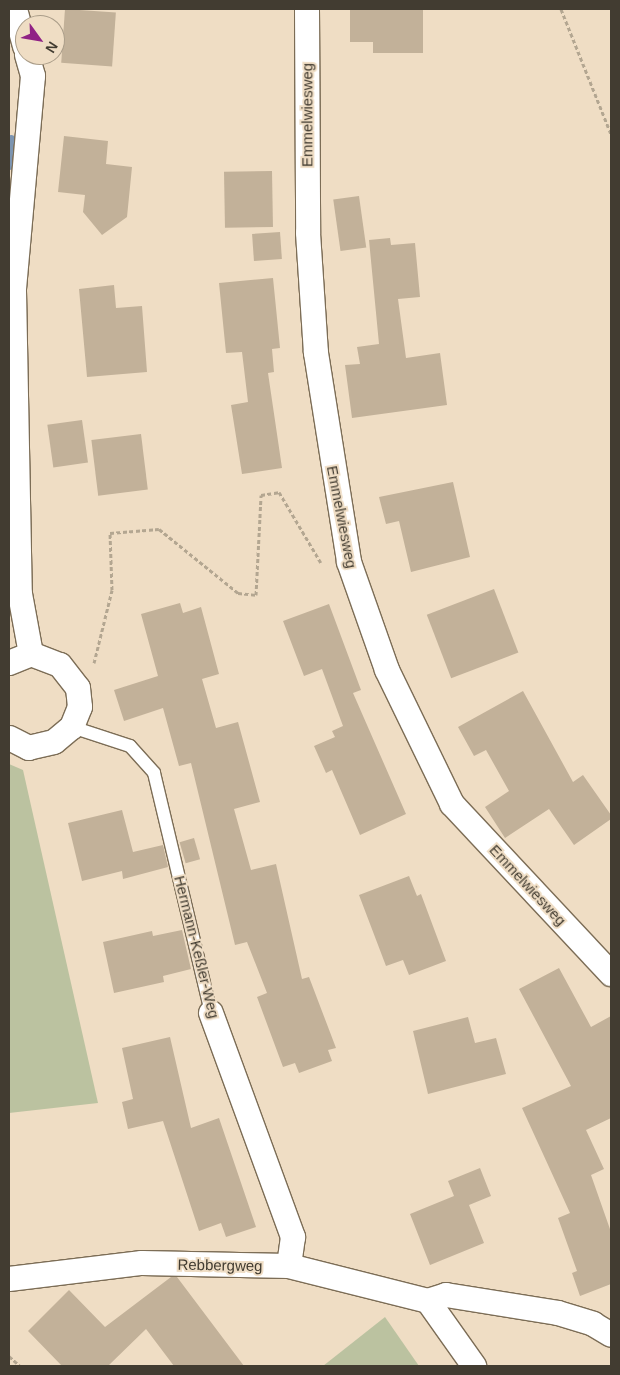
<!DOCTYPE html>
<meta charset="utf-8">
<style>
body{margin:0}
#map{position:relative;width:620px;height:1375px;overflow:hidden;background:#efddc4;font-family:Helvetica,sans-serif}
div>[style]{position:absolute}
.green>*{inset:0;background:#bbc2a0}
.stream>*{height:9px;margin:-4.5px;padding:0 4.5px;transform-origin:4.5px;border-radius:4.5px;background:#7c94b0}
.building>*{inset:0;background:#c2b199;transform-origin:0 0}
.path>*{height:3px;margin-top:-1.5px;transform-origin:0;background:repeating-linear-gradient(90deg,#b3a691 0 4px,transparent 0 6.5px)}
.roads{filter:drop-shadow(1px 0 #7c6d56) drop-shadow(-1px 0 #7c6d56) drop-shadow(0 1px #7c6d56) drop-shadow(0 -1px #7c6d56)}
.service>*{height:12px;margin:-6px;padding:0 6px;transform-origin:6px;border-radius:6px;background:#fff}
.minor>*{height:24px;margin:-12px;padding:0 12px;transform-origin:12px;border-radius:12px;background:#fff}
span{translate:-50% -50%;white-space:nowrap;text-align:center;line-height:1.15;-webkit-text-stroke:4px #efddc4;paint-order:stroke}
.street-label{font-size:15px;color:#423c31}
.frame{position:absolute;inset:0;border:10px solid #423c31;pointer-events:none}
.north{position:absolute;left:15px;top:15px;width:50px;height:50px;box-sizing:border-box;background:#efddc4;border:1px solid #aa9d89;border-radius:50%;rotate:122deg;font-size:14px;font-weight:700;line-height:20px;text-align:center;color:#423c31}
.north::after{content:'';display:block;margin:auto;width:18px;height:22px;background:#902285;clip-path:polygon(50% 0,100% 100%,50% 72%,0 100%)}
</style>
<div id="map">
<div class="green">
<i style="clip-path:polygon(9px 764px,23px 770px,98px 1103px,9px 1113px)"></i>
<i style="clip-path:polygon(385px 1317px,419px 1366px,323px 1366px)"></i>
</div>
<div class="stream">
<i style="left:9px;top:165px;width:26px;rotate:-86deg"></i>
</div>
<div class="building">
<i style="left:65px;top:9px;width:51px;height:54px;rotate:4deg"></i>
<i style="clip-path:polygon(350px 9px,423px 9px,423px 53px,373px 53px,373px 42px,350px 42px)"></i>
<i style="clip-path:polygon(64px 136px,108px 141px,106px 164px,132px 167px,127px 217px,102px 235px,83px 212px,85px 195px,58px 192px)"></i>
<i style="left:272px;top:171px;width:56px;height:48px;rotate:89deg"></i>
<i style="left:359px;top:196px;width:52px;height:26px;rotate:82deg"></i>
<i style="left:280px;top:232px;width:27px;height:28px;rotate:86deg"></i>
<i style="clip-path:polygon(390px 238px,391px 245px,415px 243px,420px 297px,398px 299px,406px 358px,440px 353px,447px 405px,352px 418px,345px 365px,360px 364px,357px 347px,379px 344px,369px 240px)"></i>
<i style="clip-path:polygon(273px 278px,280px 348px,272px 349px,274px 372px,268px 373px,282px 468px,242px 474px,231px 405px,248px 402px,242px 352px,226px 353px,219px 283px)"></i>
<i style="clip-path:polygon(114px 285px,116px 308px,142px 306px,147px 372px,87px 377px,79px 289px)"></i>
<i style="left:82px;top:420px;width:43px;height:35px;rotate:82deg"></i>
<i style="left:141px;top:434px;width:56px;height:50px;rotate:83deg"></i>
<i style="clip-path:polygon(453px 482px,470px 557px,411px 572px,399px 521px,386px 524px,379px 497px)"></i>
<i style="left:494px;top:589px;width:68px;height:72px;rotate:69deg"></i>
<i style="clip-path:polygon(180px 603px,183px 613px,201px 607px,219px 674px,202px 679px,216px 728px,238px 722px,260px 802px,234px 809px,251px 870px,276px 864px,302px 979px,309px 977px,336px 1048px,328px 1050px,332px 1061px,299px 1073px,295px 1063px,283px 1067px,257px 997px,267px 993px,247px 942px,235px 945px,191px 763px,179px 766px,163px 708px,124px 721px,114px 690px,158px 676px,141px 614px)"></i>
<i style="clip-path:polygon(329px 604px,361px 690px,353px 693px,406px 814px,360px 835px,332px 770px,326px 773px,314px 746px,335px 737px,332px 731px,343px 726px,322px 669px,304px 676px,283px 621px)"></i>
<i style="clip-path:polygon(523px 691px,573px 782px,583px 775px,611px 815px,611px 819px,574px 845px,549px 809px,505px 838px,485px 807px,509px 791px,486px 750px,474px 756px,458px 727px)"></i>
<i style="clip-path:polygon(122px 810px,133px 852px,163px 845px,168px 867px,123px 879px,122px 871px,82px 881px,68px 823px)"></i>
<i style="left:194px;top:838px;width:22px;height:15px;rotate:74deg"></i>
<i style="clip-path:polygon(409px 876px,417px 896px,421px 894px,446px 961px,409px 975px,403px 960px,386px 966px,359px 895px)"></i>
<i style="clip-path:polygon(182px 930px,191px 969px,163px 976px,164px 982px,114px 993px,103px 942px,152px 931px,153px 936px)"></i>
<i style="clip-path:polygon(559px 968px,591px 1027px,611px 1016px,611px 1118px,586px 1130px,604px 1169px,591px 1175px,611px 1232px,611px 1284px,580px 1296px,572px 1273px,577px 1271px,558px 1218px,570px 1213px,522px 1108px,571px 1086px,519px 989px)"></i>
<i style="clip-path:polygon(468px 1017px,475px 1043px,496px 1038px,506px 1074px,428px 1094px,413px 1031px)"></i>
<i style="clip-path:polygon(170px 1037px,191px 1128px,219px 1118px,256px 1227px,226px 1237px,221px 1223px,199px 1231px,163px 1121px,128px 1129px,122px 1102px,133px 1099px,122px 1048px)"></i>
<i style="clip-path:polygon(480px 1168px,491px 1196px,469px 1205px,484px 1243px,430px 1265px,410px 1214px,454px 1196px,448px 1181px)"></i>
<i style="clip-path:polygon(171px 1277px,177px 1277px,244px 1366px,174px 1366px,146px 1329px,108px 1366px,62px 1366px,28px 1331px,69px 1290px,105px 1327px)"></i>
</div>
<div class="path">
<i style="left:561px;top:9px;width:135px;rotate:68.2deg"></i>
<i style="left:94px;top:663px;width:75px;rotate:-76.1deg"></i>
<i style="left:112px;top:590px;width:57px;rotate:-92deg"></i>
<i style="left:110px;top:533px;width:49px;rotate:-4.7deg"></i>
<i style="left:159px;top:529px;width:102px;rotate:39deg"></i>
<i style="left:238px;top:593px;width:18px;rotate:6deg"></i>
<i style="left:256px;top:595px;width:100px;rotate:-87.1deg"></i>
<i style="left:261px;top:495px;width:18px;rotate:-9deg"></i>
<i style="left:279px;top:492px;width:82px;rotate:59.4deg"></i>
<i style="left:9px;top:1356px;width:15px;rotate:42deg"></i>
</div>
<div class="roads">
<div class="service">
<i style="left:72px;top:727px;width:61px;rotate:18.1deg"></i>
<i style="left:130px;top:746px;width:36px;rotate:48deg"></i>
<i style="left:154px;top:773px;width:247px;rotate:76.6deg"></i>
</div>
<div class="minor">
<i style="left:15px;top:9px;width:39px;rotate:75deg"></i>
<i style="left:307px;top:9px;width:224px;rotate:89.7deg"></i>
<i style="left:308px;top:233px;width:120px;rotate:86.2deg"></i>
<i style="left:316px;top:353px;width:212px;rotate:81deg"></i>
<i style="left:349px;top:562px;width:114px;rotate:70.6deg"></i>
<i style="left:387px;top:670px;width:149px;rotate:64.1deg"></i>
<i style="left:452px;top:804px;width:233px;rotate:46.9deg"></i>
<i style="left:27px;top:55px;width:22px;rotate:74deg"></i>
<i style="left:33px;top:76px;width:216px;rotate:95.1deg"></i>
<i style="left:14px;top:291px;width:303px;rotate:88.9deg"></i>
<i style="left:20px;top:594px;width:61px;rotate:79.6deg"></i>
<i style="left:9px;top:663px;width:24px;rotate:-22deg"></i>
<i style="left:31px;top:654px;width:31px;rotate:21deg"></i>
<i style="left:60px;top:665px;width:29px;rotate:52deg"></i>
<i style="left:78px;top:688px;width:19px;rotate:84deg"></i>
<i style="left:80px;top:707px;width:22px;rotate:112deg"></i>
<i style="left:72px;top:727px;width:23px;rotate:140deg"></i>
<i style="left:54px;top:742px;width:26px;rotate:167deg"></i>
<i style="left:29px;top:748px;width:22px;rotate:-153deg"></i>
<i style="left:211px;top:1013px;width:239px;rotate:69.9deg"></i>
<i style="left:293px;top:1237px;width:29px;rotate:98deg"></i>
<i style="left:9px;top:1279px;width:134px;rotate:-6.9deg"></i>
<i style="left:142px;top:1263px;width:147px;rotate:1.2deg"></i>
<i style="left:289px;top:1266px;width:143px;rotate:14.1deg"></i>
<i style="left:428px;top:1301px;width:80px;rotate:54.7deg"></i>
<i style="left:428px;top:1301px;width:19px;rotate:-18deg"></i>
<i style="left:446px;top:1295px;width:113px;rotate:9.1deg"></i>
<i style="left:558px;top:1313px;width:37px;rotate:17deg"></i>
<i style="left:593px;top:1324px;width:21px;rotate:31deg"></i>
</div>
</div>
<div class="street-label">
<span style="left:307px;top:115px;rotate:-90deg">Emmelwiesweg</span>
<span style="left:342px;top:517px;rotate:79deg">Emmelwiesweg</span>
<span style="left:528px;top:885px;rotate:47deg">Emmelwiesweg</span>
<span style="left:197px;top:947px;rotate:76deg">Hermann-Keßler-Weg</span>
<span style="left:220px;top:1265px;rotate:1deg">Rebbergweg</span>
</div>
<div class="frame"></div>
<div class="north">N</div>
</div>
